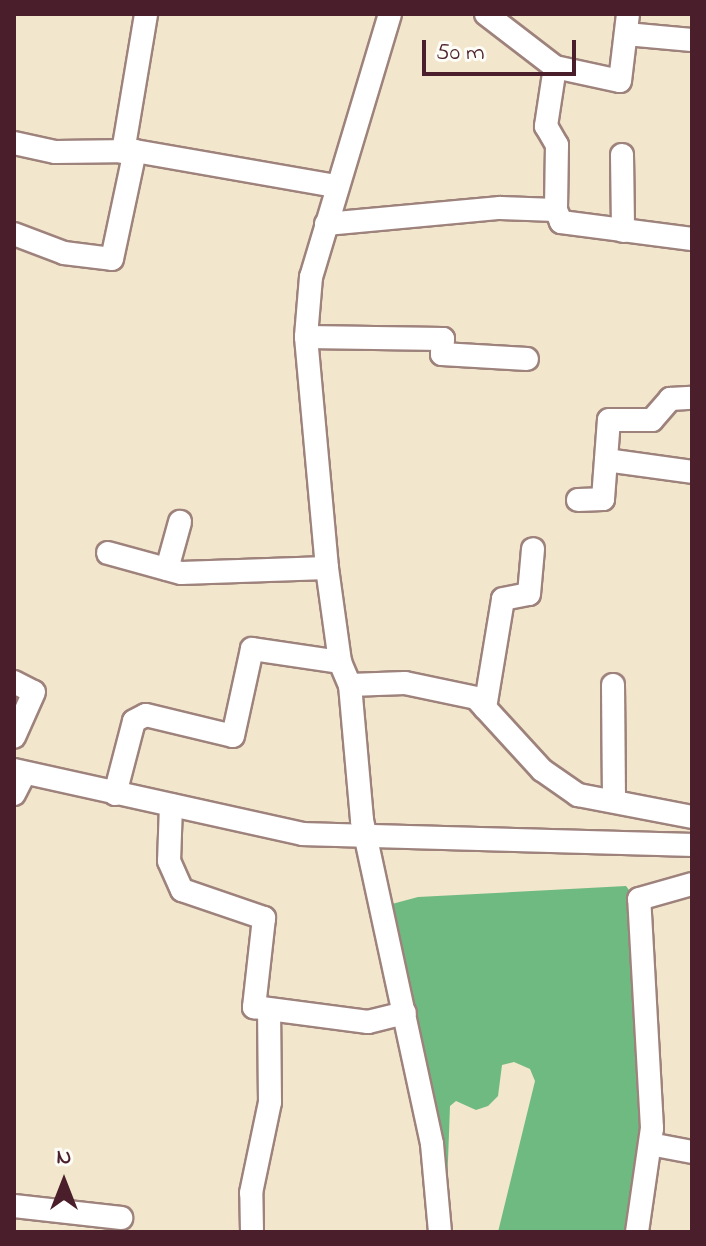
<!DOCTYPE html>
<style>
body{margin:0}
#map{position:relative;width:706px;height:1246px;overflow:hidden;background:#f2e6cc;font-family:"Indie Flower",sans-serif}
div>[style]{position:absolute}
.forest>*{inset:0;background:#6fba81}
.roads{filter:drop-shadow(2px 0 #9e827c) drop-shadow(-2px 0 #9e827c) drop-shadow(0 2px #9e827c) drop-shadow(0 -2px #9e827c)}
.street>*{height:22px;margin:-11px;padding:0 11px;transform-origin:11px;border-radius:11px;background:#fff}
span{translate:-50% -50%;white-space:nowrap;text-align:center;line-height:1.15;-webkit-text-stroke:8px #fdfcf7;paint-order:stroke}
.frame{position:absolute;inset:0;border:16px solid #4a1f2b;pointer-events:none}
.north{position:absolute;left:24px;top:1142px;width:80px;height:80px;-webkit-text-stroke:6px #fdfcf7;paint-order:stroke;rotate:0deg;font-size:22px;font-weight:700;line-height:32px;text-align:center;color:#4a1f2b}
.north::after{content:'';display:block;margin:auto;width:28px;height:36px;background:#4a1f2b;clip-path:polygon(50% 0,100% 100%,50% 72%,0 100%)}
.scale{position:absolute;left:422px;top:40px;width:154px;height:36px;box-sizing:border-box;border:4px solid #4a1f2b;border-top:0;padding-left:10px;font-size:24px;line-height:28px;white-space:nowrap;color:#4a1f2b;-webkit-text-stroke:6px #fdfcf7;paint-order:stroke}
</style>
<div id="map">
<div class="forest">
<i style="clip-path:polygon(626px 886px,632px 894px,645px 1127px,630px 1232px,498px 1232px,535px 1081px,530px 1069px,514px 1062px,502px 1065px,498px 1096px,488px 1106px,476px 1110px,456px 1101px,450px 1106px,447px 1188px,392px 904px,418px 897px)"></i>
</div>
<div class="roads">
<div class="street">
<i style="left:390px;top:14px;width:275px;rotate:106.7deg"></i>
<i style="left:311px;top:277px;width:60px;rotate:94.8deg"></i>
<i style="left:306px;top:337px;width:232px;rotate:84.8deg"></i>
<i style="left:327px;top:568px;width:95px;rotate:82.1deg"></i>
<i style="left:340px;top:662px;width:25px;rotate:67deg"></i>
<i style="left:350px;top:685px;width:136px;rotate:84.9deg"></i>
<i style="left:362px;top:820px;width:331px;rotate:77.8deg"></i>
<i style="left:432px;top:1144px;width:88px;rotate:84.8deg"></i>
<i style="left:486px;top:14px;width:87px;rotate:37.5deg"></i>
<i style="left:555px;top:67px;width:66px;rotate:12.2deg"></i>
<i style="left:620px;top:81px;width:67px;rotate:-83.2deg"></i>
<i style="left:626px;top:34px;width:66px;rotate:5.2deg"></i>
<i style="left:555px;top:67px;width:60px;rotate:98.7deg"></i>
<i style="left:546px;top:126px;width:22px;rotate:60deg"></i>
<i style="left:557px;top:145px;width:65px;rotate:90.9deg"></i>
<i style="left:14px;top:143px;width:42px;rotate:12.4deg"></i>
<i style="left:55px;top:152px;width:80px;rotate:-0.7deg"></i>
<i style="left:135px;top:151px;width:204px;rotate:9.9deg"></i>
<i style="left:123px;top:152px;width:140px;rotate:-80.5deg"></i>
<i style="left:622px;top:155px;width:76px;rotate:89.2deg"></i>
<i style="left:326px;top:224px;width:175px;rotate:-5.3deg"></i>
<i style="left:500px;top:208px;width:56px;rotate:2deg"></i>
<i style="left:556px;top:210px;width:13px;rotate:67deg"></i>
<i style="left:561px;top:222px;width:132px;rotate:7.4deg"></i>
<i style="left:14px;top:234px;width:53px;rotate:20.8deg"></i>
<i style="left:64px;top:253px;width:48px;rotate:7.1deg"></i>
<i style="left:112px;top:259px;width:110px;rotate:-78deg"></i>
<i style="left:306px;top:337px;width:137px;rotate:0.8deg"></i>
<i style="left:443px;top:339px;width:15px;rotate:94deg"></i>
<i style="left:442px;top:354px;width:85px;rotate:3.4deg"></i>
<i style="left:606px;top:460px;width:87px;rotate:7.9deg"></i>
<i style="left:578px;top:500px;width:25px;rotate:-2deg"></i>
<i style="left:603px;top:499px;width:79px;rotate:-85.7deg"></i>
<i style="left:609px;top:420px;width:43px"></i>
<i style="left:652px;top:420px;width:28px;rotate:-49deg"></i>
<i style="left:670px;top:399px;width:22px;rotate:-3deg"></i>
<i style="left:108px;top:553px;width:76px;rotate:15.3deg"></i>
<i style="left:181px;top:573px;width:146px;rotate:-2deg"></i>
<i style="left:167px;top:569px;width:49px;rotate:-74.5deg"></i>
<i style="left:14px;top:682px;width:22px;rotate:27deg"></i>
<i style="left:34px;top:692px;width:49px;rotate:114deg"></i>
<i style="left:350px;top:685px;width:55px;rotate:-2.1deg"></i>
<i style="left:405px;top:683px;width:73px;rotate:11.9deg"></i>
<i style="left:476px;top:698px;width:98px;rotate:47.5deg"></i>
<i style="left:542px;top:770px;width:44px;rotate:34.8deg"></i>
<i style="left:578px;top:795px;width:116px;rotate:10.9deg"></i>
<i style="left:613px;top:685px;width:116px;rotate:89.5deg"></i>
<i style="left:485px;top:708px;width:110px;rotate:-80.6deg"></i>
<i style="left:503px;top:599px;width:26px;rotate:-11deg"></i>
<i style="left:529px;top:594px;width:45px;rotate:-84.9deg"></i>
<i style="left:14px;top:770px;width:296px;rotate:12.5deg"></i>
<i style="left:303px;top:834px;width:389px;rotate:1.6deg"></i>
<i style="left:14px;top:794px;width:22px;rotate:-63deg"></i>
<i style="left:115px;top:794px;width:75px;rotate:-75.4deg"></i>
<i style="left:134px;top:721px;width:13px;rotate:-27deg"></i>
<i style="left:146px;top:715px;width:89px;rotate:13.6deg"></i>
<i style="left:233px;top:736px;width:89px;rotate:-77.7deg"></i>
<i style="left:252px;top:649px;width:89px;rotate:8.4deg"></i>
<i style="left:171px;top:805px;width:56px;rotate:92deg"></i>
<i style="left:169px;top:861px;width:32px;rotate:66deg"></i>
<i style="left:182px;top:890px;width:87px;rotate:18.9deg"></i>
<i style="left:264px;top:918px;width:90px;rotate:96.4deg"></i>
<i style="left:254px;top:1007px;width:115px;rotate:7.5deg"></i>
<i style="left:368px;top:1022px;width:38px;rotate:-14deg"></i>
<i style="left:650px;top:1144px;width:43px;rotate:10.8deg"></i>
<i style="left:14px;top:1206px;width:108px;rotate:6.4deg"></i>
<i style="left:252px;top:1232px;width:39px;rotate:-91deg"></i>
<i style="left:251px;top:1193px;width:93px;rotate:-78.2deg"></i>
<i style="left:270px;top:1102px;width:92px;rotate:-90.6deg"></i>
<i style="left:637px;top:1232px;width:105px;rotate:-81.8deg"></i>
<i style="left:652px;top:1128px;width:229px;rotate:-93.2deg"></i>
<i style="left:639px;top:899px;width:55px;rotate:-15.8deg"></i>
</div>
</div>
<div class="frame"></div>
<div class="north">N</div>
<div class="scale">50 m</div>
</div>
